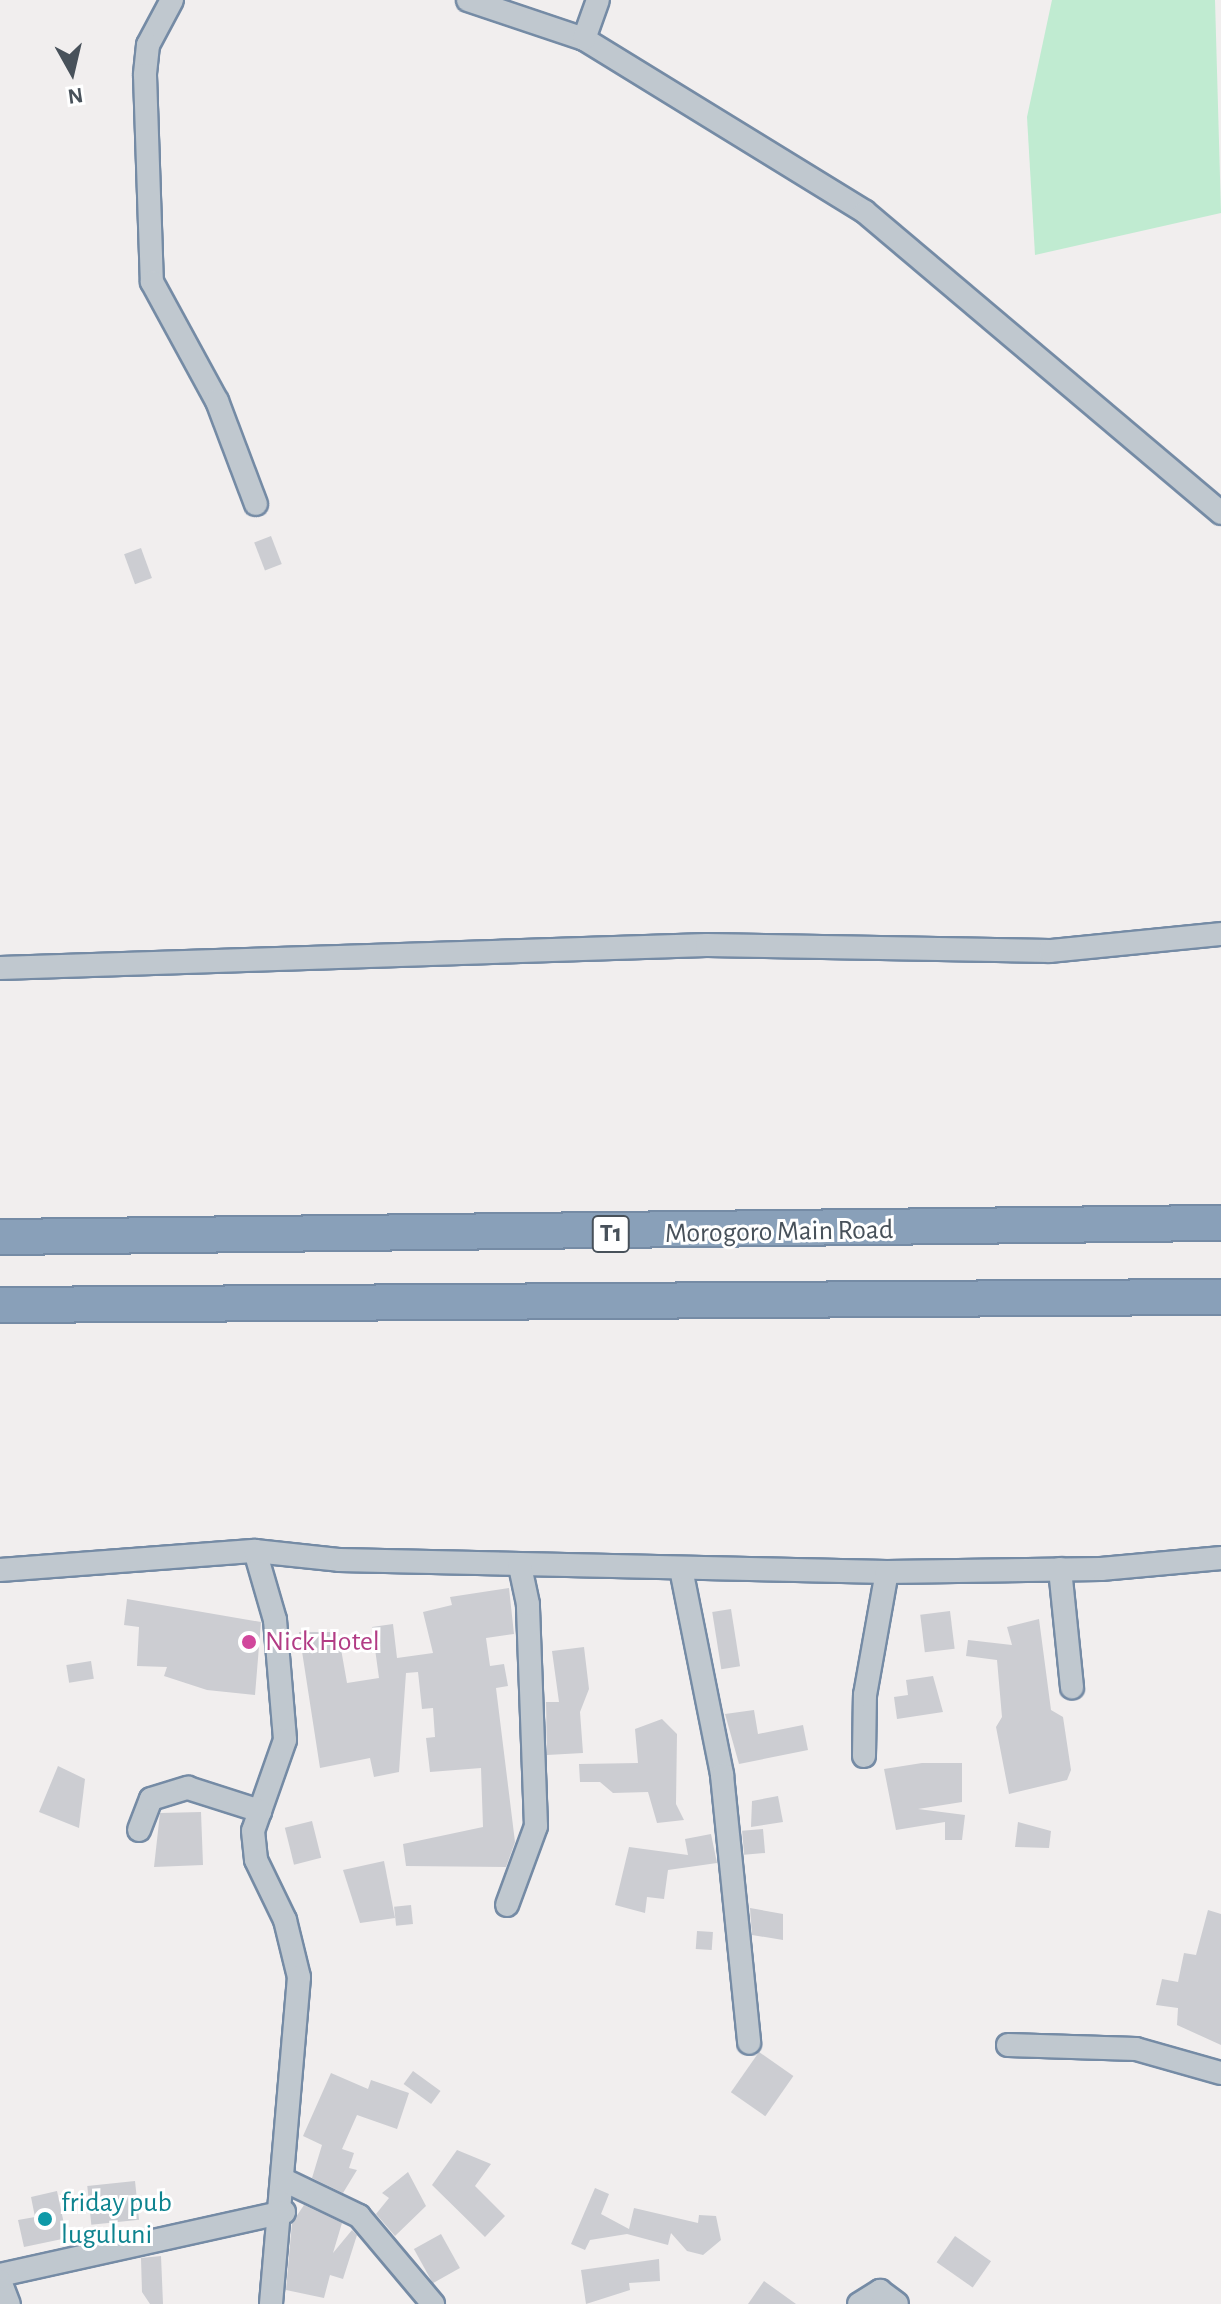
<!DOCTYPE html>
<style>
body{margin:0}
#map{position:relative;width:1221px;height:2304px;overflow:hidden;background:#f1eeee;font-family:"Alegreya Sans",sans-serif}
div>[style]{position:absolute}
.green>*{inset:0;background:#c0ebd1}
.building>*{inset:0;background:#cccdd2;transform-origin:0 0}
.roads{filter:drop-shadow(2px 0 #758ba5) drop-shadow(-2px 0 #758ba5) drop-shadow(0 2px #758ba5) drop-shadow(0 -2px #758ba5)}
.minor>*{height:22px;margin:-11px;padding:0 11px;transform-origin:11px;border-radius:11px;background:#c0c8cf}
.highway>*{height:34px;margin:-17px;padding:0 17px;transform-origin:17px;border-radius:17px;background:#89a0b9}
.dots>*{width:22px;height:22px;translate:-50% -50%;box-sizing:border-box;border:4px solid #fff;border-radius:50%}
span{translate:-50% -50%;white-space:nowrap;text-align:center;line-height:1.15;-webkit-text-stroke:6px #fff;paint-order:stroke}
.shield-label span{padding:2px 6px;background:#fff;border:2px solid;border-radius:6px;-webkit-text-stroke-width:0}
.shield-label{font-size:26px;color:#48515a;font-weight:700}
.street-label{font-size:28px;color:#48515a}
.hotel-label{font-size:28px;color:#b23c85}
.left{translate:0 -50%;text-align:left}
.culture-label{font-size:28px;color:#0d838f}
.north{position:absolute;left:32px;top:32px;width:80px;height:80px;-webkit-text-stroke:6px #fff;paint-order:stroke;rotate:172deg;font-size:22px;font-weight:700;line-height:32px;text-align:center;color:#48515a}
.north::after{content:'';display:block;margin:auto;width:28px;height:36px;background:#48515a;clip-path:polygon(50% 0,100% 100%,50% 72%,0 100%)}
</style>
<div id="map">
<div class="green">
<i style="clip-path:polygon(1052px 0,1215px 0,1221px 213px,1035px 255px,1027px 117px)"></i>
</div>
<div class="building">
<i style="left:271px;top:536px;width:30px;height:18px;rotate:69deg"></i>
<i style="left:141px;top:548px;width:32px;height:18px;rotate:70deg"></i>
<i style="clip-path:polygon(509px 1588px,514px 1634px,486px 1638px,490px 1666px,504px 1664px,508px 1686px,496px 1688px,515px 1842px,506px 1867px,406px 1866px,403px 1844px,483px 1827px,481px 1768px,430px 1772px,426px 1738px,435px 1737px,433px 1708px,422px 1709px,418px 1672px,406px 1673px,399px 1772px,374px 1777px,370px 1758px,320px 1768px,299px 1632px,338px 1632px,347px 1683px,379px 1678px,372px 1627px,393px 1624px,397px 1658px,433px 1653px,423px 1612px,452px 1605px,450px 1597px)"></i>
<i style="clip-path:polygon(127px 1599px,261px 1622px,255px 1695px,207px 1690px,164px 1676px,167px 1667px,137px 1666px,139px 1627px,124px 1625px)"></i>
<i style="left:731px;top:1609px;width:58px;height:19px;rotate:81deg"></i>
<i style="left:950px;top:1611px;width:38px;height:30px;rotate:83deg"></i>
<i style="clip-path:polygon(1039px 1619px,1051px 1710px,1063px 1717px,1071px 1770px,1067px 1780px,1009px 1794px,996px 1727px,1002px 1717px,997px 1660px,966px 1656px,968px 1640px,1012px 1645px,1007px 1627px)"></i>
<i style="clip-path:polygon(584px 1647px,589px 1689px,580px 1712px,583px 1753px,547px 1755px,546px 1702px,559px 1702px,552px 1651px)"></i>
<i style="left:91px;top:1661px;width:18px;height:25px;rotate:81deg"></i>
<i style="clip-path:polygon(933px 1676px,943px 1712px,897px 1719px,894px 1697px,908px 1695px,906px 1680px)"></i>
<i style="clip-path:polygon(754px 1710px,758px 1734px,803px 1725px,808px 1750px,739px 1764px,725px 1714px)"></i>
<i style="clip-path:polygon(662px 1719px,677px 1734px,676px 1804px,684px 1820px,657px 1823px,648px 1792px,613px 1793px,600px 1782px,580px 1782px,579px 1764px,638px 1763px,635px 1729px)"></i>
<i style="clip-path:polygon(922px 1763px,962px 1763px,962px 1802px,918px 1809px,965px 1815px,962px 1840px,945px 1840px,945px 1822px,896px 1830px,884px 1769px)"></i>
<i style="clip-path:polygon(58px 1766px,85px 1779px,79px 1828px,39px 1812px)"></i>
<i style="clip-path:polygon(778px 1796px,783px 1822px,751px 1827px,752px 1801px)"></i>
<i style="clip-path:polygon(201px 1812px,203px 1865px,154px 1867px,160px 1813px)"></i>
<i style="left:312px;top:1821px;width:38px;height:28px;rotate:76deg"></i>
<i style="clip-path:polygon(1018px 1822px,1051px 1831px,1049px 1848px,1015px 1847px)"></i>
<i style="left:763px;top:1829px;width:24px;height:21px;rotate:85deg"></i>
<i style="clip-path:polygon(711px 1834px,717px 1863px,668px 1870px,664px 1899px,647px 1897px,645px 1913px,615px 1905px,629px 1847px,688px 1855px,685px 1839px)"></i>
<i style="clip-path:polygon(384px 1861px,395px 1918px,360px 1923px,343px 1870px)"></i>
<i style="left:411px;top:1905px;width:19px;height:17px;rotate:84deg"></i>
<i style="clip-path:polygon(750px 1908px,783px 1914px,783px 1940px,752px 1935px)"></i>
<i style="clip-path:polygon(1208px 1910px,1221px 1914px,1221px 2045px,1177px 2025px,1178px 2008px,1156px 2005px,1162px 1979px,1178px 1982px,1184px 1953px,1196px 1955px)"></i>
<i style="left:697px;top:1931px;width:16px;height:18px;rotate:4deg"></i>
<i style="left:759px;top:2052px;width:42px;height:49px;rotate:35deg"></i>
<i style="left:413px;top:2071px;width:34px;height:16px;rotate:36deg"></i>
<i style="clip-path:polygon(331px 2073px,368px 2089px,371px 2080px,409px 2093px,397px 2129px,357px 2115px,342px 2149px,354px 2153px,349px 2168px,357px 2170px,343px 2193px,312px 2178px,322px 2145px,303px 2136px)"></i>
<i style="clip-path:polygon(457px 2150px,491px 2164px,475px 2186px,505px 2216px,485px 2237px,432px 2185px)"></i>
<i style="clip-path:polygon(408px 2172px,426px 2206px,395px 2236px,376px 2214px,389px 2198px,382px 2193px)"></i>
<i style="left:135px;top:2181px;width:39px;height:48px;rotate:84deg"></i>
<i style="clip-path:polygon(595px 2188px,609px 2194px,601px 2214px,629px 2229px,634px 2208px,698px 2223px,699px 2215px,716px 2216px,721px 2240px,703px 2255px,687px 2251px,671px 2233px,668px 2245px,627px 2234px,590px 2240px,585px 2250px,571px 2244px)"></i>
<i style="clip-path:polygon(57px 2191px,67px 2238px,24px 2247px,18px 2220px,35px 2217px,31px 2197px)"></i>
<i style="clip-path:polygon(304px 2205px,342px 2223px,333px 2253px,352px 2230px,357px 2235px,343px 2279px,330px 2275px,324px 2298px,286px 2290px,292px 2223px)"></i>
<i style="left:441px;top:2234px;width:39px;height:31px;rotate:61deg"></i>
<i style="left:955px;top:2236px;width:44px;height:32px;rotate:35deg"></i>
<i style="clip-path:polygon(161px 2256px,163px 2304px,150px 2304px,142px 2292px,141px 2258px)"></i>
<i style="clip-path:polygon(659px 2259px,660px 2281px,629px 2283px,630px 2290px,586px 2304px,581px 2270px)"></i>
<i style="clip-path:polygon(764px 2281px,796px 2304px,748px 2304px)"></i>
</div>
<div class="roads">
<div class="minor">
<i style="left:172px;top:0;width:51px;rotate:118.1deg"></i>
<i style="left:148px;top:45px;width:30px;rotate:96deg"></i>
<i style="left:145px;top:75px;width:207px;rotate:88.1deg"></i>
<i style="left:152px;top:282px;width:136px;rotate:61.4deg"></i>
<i style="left:217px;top:401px;width:110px;rotate:69.3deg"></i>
<i style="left:468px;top:0;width:122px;rotate:18.6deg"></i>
<i style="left:584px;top:39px;width:330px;rotate:31.6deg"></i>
<i style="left:865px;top:212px;width:466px;rotate:40.2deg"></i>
<i style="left:584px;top:39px;width:41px;rotate:-70.3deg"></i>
<i style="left:0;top:968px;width:707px;rotate:-1.86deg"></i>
<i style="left:707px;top:945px;width:343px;rotate:1deg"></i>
<i style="left:1050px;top:951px;width:172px;rotate:-5.7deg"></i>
<i style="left:255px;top:1551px;width:72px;rotate:73.8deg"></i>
<i style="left:275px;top:1620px;width:120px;rotate:85.2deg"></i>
<i style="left:285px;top:1740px;width:96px;rotate:109.4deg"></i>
<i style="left:253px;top:1831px;width:29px;rotate:84deg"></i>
<i style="left:256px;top:1860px;width:67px;rotate:64.2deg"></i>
<i style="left:285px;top:1920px;width:59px;rotate:76.2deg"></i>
<i style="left:299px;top:1977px;width:328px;rotate:94.9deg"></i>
<i style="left:681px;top:1569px;width:210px;rotate:78.7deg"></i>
<i style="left:722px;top:1775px;width:269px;rotate:84.2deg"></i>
<i style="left:1060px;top:1569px;width:119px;rotate:84.2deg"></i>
<i style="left:0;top:1570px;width:256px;rotate:-4.3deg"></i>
<i style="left:255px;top:1551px;width:84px;rotate:6.1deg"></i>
<i style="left:339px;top:1560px;width:548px;rotate:1.25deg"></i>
<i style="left:887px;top:1572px;width:214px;rotate:-0.8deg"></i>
<i style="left:1101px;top:1569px;width:121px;rotate:-5.2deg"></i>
<i style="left:864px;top:1756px;width:61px;rotate:-89.1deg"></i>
<i style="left:865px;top:1695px;width:125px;rotate:-79.9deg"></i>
<i style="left:139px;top:1830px;width:33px;rotate:-69deg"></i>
<i style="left:151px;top:1799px;width:39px;rotate:-17deg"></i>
<i style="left:188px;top:1788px;width:76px;rotate:17.7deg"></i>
<i style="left:507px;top:1905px;width:84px;rotate:-69.8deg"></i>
<i style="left:536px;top:1826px;width:222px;rotate:-92.1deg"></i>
<i style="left:528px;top:1604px;width:40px;rotate:-102deg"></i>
<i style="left:1008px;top:2045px;width:128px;rotate:1.8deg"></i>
<i style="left:1136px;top:2049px;width:88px;rotate:15.8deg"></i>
<i style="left:286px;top:2181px;width:81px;rotate:25.6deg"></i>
<i style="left:359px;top:2216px;width:115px;rotate:49.9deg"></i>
<i style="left:0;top:2275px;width:291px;rotate:-12.5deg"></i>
<i style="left:0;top:2281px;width:25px;rotate:69deg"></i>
<i style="left:859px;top:2304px;width:25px;rotate:-32deg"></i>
<i style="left:880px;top:2291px;width:21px;rotate:37deg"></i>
</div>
<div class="highway">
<i style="left:0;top:1237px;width:1221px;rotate:-0.66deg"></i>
<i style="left:0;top:1305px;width:1221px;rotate:-0.38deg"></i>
</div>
</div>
<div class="dots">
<i style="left:249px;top:1642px;background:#d1479c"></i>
<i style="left:45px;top:2219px;background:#0f9aa8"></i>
</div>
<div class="shield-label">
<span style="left:611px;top:1234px">T1</span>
</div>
<div class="street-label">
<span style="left:779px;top:1232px;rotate:-1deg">Morogoro Main Road</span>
</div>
<div class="hotel-label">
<span class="left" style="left:265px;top:1642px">Nick Hotel</span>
</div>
<div class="culture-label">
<span class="left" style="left:61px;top:2219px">friday pub<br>luguluni</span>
</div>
<div class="north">N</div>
</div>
